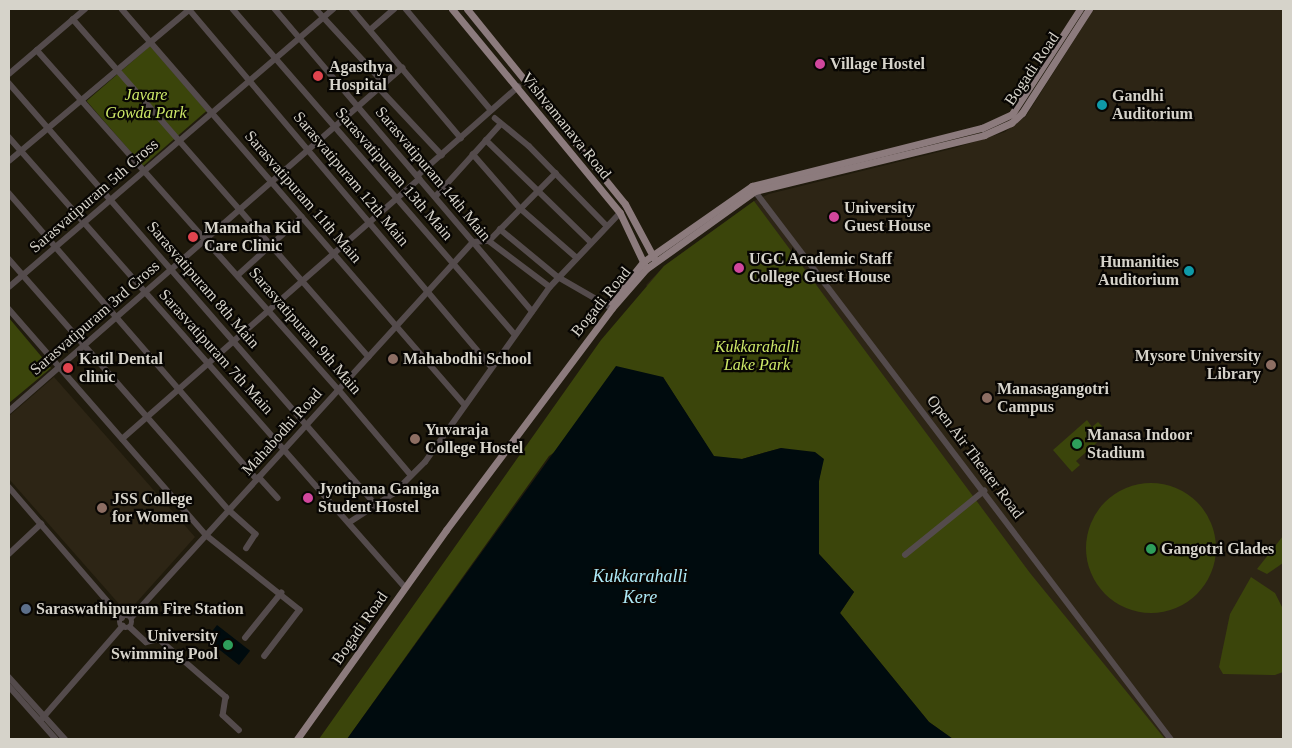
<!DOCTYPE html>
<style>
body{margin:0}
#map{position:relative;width:1292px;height:748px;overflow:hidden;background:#201b0d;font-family:Georgia,serif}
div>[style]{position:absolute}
.education>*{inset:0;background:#2d2515}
.green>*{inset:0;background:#3b450b;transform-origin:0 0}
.round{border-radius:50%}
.water>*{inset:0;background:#000b0e;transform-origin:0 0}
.minor>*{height:5.5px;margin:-2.75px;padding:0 2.75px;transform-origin:2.75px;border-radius:2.75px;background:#544b4c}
.minor>.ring{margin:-2.75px;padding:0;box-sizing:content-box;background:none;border:5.5px solid #544b4c;border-radius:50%}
.major>*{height:7px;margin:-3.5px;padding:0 3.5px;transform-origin:3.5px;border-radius:3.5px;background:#8c7b7d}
.dots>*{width:14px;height:14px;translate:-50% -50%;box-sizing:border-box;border:2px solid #080603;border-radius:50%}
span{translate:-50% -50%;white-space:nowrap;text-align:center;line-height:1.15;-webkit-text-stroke:4.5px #080603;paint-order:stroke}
.poi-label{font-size:16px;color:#d6d3ca;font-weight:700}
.left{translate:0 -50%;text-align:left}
.right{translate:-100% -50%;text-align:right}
.street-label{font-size:16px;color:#d6d3ca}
.park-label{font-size:16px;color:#cee968;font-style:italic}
.water-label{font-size:18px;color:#aeeaf7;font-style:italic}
.frame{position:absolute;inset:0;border:10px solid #d6d3ca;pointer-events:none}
</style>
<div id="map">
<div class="education">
<i style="clip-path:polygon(1094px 9px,1283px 9px,1282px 739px,998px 739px,646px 285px,664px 266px,754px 201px,769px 194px,955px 148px,1005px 132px,1026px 116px)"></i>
<i style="clip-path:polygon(54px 377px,195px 537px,127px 613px,9px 479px,9px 416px)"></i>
</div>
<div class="green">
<i style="left:150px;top:46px;width:86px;height:84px;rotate:49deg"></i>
<i style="clip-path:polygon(754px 201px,1030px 573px,1165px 739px,953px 739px,929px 722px,840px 613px,854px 592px,819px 554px,819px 481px,823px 459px,781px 448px,742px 459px,714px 457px,663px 377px,549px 456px,347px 739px,319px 739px,601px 340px,664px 266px)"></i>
<i style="clip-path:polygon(9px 318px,51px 368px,9px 403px)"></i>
<i style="clip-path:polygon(1087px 420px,1092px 427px,1098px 422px,1103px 427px,1097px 432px,1102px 438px,1076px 461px,1080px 465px,1072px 472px,1053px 450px)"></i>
<i class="round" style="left:1086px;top:483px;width:130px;height:130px"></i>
<i style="clip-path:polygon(1283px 536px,1283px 563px,1267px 574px,1257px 569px)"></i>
<i style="clip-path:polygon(1251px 577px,1275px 593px,1283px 609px,1283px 672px,1275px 675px,1223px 674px,1219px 667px,1230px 614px)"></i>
</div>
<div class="water">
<i style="clip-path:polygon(616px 366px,663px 377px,714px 456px,742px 459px,781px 448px,815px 452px,824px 459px,819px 481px,819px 554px,854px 592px,840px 613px,929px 722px,953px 739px,347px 739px)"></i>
<i style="left:217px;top:625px;width:42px;height:18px;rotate:38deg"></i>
</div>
<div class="minor">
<i style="left:122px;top:9px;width:522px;rotate:49.11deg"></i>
<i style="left:189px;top:9px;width:468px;rotate:49.8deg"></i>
<i style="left:233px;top:9px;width:430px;rotate:49.1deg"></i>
<i style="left:275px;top:9px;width:397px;rotate:49.6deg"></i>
<i style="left:316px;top:9px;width:102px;rotate:47.4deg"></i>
<i style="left:352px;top:9px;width:169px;rotate:49.8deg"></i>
<i style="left:406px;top:9px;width:132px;rotate:49.9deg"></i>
<i style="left:73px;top:19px;width:449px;rotate:48.8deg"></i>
<i style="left:370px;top:30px;width:32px;rotate:-41deg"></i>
<i style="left:37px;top:50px;width:455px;rotate:48.4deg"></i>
<i style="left:339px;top:390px;width:111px;rotate:49.7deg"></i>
<i style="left:9px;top:74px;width:100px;rotate:-40.5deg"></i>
<i style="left:9px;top:83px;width:561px;rotate:48.98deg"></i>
<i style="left:379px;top:88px;width:92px;rotate:46.8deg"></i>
<i style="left:495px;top:118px;width:44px;rotate:39.5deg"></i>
<i style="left:529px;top:146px;width:110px;rotate:45.7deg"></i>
<i style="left:9px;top:137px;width:599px;rotate:48.65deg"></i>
<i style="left:486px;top:140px;width:146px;rotate:44.2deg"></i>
<i style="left:473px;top:154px;width:72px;rotate:49deg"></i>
<i style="left:520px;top:208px;width:74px;rotate:41.2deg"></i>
<i style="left:9px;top:161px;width:236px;rotate:-40deg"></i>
<i style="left:417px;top:176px;width:135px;rotate:-41.4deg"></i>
<i style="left:755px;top:191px;width:688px;rotate:52.8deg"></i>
<i style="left:9px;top:193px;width:379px;rotate:49.1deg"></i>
<i style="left:435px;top:197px;width:98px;rotate:-47.9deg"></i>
<i style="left:500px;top:229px;width:75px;rotate:39.6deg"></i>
<i style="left:558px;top:277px;width:62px;rotate:29.9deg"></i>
<i style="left:489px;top:241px;width:95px;rotate:-45.4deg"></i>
<i style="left:9px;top:259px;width:334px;rotate:48.8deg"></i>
<i style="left:229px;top:510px;width:36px;rotate:42deg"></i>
<i style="left:256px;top:534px;width:17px;rotate:123deg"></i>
<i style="left:238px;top:275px;width:86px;rotate:-42.2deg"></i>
<i style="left:9px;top:287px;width:427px;rotate:-40.6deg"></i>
<i style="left:9px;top:309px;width:300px;rotate:48.9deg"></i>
<i style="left:206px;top:535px;width:120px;rotate:38.6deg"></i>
<i style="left:300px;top:610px;width:58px;rotate:127.3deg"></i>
<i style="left:9px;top:411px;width:522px;rotate:-41.11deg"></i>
<i style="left:122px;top:439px;width:395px;rotate:-41.2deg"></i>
<i style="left:259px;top:477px;width:28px;rotate:48deg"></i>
<i style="left:9px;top:487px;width:173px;rotate:49.2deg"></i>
<i style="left:350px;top:522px;width:51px;rotate:-33.1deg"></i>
<i style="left:393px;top:494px;width:45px;rotate:-45deg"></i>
<i style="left:425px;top:462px;width:215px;rotate:-54.5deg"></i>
<i style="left:550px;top:287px;width:102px;rotate:-46.6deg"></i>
<i style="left:9px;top:554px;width:44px;rotate:-43.2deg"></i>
<i style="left:905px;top:555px;width:102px;rotate:-39deg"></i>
<i class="ring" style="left:120px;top:616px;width:6.5px;height:6.5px"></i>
<i style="left:131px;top:618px;width:508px;rotate:-47.71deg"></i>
<i style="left:473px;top:242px;width:16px;rotate:-4deg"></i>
<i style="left:489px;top:241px;width:76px;rotate:37deg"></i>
<i style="left:130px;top:627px;width:22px;rotate:43deg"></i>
<i style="left:146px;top:642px;width:13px;rotate:-13deg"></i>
<i style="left:159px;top:639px;width:89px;rotate:40.9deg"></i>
<i style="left:226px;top:697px;width:18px;rotate:99deg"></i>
<i style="left:223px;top:715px;width:22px;rotate:43deg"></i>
<i style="left:245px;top:638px;width:58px;rotate:-51.3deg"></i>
<i style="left:9px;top:677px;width:84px;rotate:47.9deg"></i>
<i style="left:9px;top:686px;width:71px;rotate:48.4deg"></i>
<i style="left:40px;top:721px;width:126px;rotate:-48.9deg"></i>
</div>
<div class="major">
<i style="left:452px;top:9px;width:264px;rotate:50.5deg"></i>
<i style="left:620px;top:213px;width:59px;rotate:64.7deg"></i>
<i style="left:467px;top:9px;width:251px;rotate:51deg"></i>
<i style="left:625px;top:204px;width:64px;rotate:61.8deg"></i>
<i style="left:611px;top:302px;width:51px;rotate:-51.3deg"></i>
<i style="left:643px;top:262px;width:133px;rotate:-34.9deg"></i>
<i style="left:752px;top:186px;width:237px;rotate:-14.2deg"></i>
<i style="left:982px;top:128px;width:33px;rotate:-25deg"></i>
<i style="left:1012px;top:114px;width:125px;rotate:-57.1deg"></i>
<i style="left:297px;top:739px;width:257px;rotate:-54.5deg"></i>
<i style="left:446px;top:530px;width:277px;rotate:-53.2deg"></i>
<i style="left:612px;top:308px;width:52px;rotate:-48.9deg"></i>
<i style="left:646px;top:269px;width:134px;rotate:-35.6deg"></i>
<i style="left:755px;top:191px;width:236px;rotate:-13.7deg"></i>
<i style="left:984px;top:135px;width:30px;rotate:-24deg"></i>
<i style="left:1011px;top:123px;width:15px;rotate:-42deg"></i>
<i style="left:1022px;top:113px;width:124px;rotate:-57.2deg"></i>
</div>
<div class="dots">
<i style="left:820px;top:64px;background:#d1479c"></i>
<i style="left:318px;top:76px;background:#e0444e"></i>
<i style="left:1102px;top:105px;background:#0f9aa8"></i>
<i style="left:834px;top:217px;background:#d1479c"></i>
<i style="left:193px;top:237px;background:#e0444e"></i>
<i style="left:739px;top:268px;background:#d1479c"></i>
<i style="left:1189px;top:271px;background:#0f9aa8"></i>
<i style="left:393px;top:359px;background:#8d6e63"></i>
<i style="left:1271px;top:365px;background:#8d6e63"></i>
<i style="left:68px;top:368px;background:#e0444e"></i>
<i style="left:987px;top:398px;background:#8d6e63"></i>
<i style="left:415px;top:439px;background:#8d6e63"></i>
<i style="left:1077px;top:444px;background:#2e9e5b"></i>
<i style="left:308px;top:498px;background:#d1479c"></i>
<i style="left:102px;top:508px;background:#8d6e63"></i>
<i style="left:1151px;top:549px;background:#2e9e5b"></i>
<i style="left:26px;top:609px;background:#5c6f8a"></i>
<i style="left:228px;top:645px;background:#2e9e5b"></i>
</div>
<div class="poi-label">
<span class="left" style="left:830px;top:64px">Village Hostel</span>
<span class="left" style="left:329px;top:76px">Agasthya<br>Hospital</span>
<span class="left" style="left:1112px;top:105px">Gandhi<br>Auditorium</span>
<span class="left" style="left:844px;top:217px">University<br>Guest House</span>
<span class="left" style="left:204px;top:237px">Mamatha Kid<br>Care Clinic</span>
<span class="left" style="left:749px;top:268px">UGC Academic Staff<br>College Guest House</span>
<span class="right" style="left:1179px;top:271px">Humanities<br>Auditorium</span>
<span class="right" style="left:1261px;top:365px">Mysore University<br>Library</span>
<span class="left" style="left:79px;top:368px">Katil Dental<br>clinic</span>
<span class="left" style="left:403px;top:359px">Mahabodhi School</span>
<span class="left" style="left:997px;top:398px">Manasagangotri<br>Campus</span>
<span class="left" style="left:425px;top:439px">Yuvaraja<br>College Hostel</span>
<span class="left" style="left:1087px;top:444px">Manasa Indoor<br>Stadium</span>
<span class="left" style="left:318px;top:498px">Jyotipana Ganiga<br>Student Hostel</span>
<span class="left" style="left:112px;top:508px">JSS College<br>for Women</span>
<span class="left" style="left:1161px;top:549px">Gangotri Glades</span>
<span class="left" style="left:36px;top:609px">Saraswathipuram Fire Station</span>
<span class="right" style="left:218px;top:645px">University<br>Swimming Pool</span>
</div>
<div class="street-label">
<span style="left:1032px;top:69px;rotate:-56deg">Bogadi Road</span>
<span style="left:566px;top:126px;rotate:51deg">Vishvamanava Road</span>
<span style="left:394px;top:174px;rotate:49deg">Sarasvatipuram 13th Main</span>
<span style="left:433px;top:174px;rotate:50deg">Sarasvatipuram 14th Main</span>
<span style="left:351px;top:179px;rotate:50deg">Sarasvatipuram 12th Main</span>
<span style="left:94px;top:196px;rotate:-41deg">Sarasvatipuram 5th Cross</span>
<span style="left:303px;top:197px;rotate:49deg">Sarasvatipuram 11th Main</span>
<span style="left:203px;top:285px;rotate:49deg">Sarasvatipuram 8th Main</span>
<span style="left:601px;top:302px;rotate:-51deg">Bogadi Road</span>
<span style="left:95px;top:318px;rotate:-41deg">Sarasvatipuram 3rd Cross</span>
<span style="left:305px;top:331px;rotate:49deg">Sarasvatipuram 9th Main</span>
<span style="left:216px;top:352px;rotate:48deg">Sarasvatipuram 7th Main</span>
<span style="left:282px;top:432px;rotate:-48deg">Mahabodhi Road</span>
<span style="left:975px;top:457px;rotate:53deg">Open Air Theater Road</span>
<span style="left:360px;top:628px;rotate:-55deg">Bogadi Road</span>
</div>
<div class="park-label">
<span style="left:146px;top:104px">Javare<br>Gowda Park</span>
<span style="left:757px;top:356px">Kukkarahalli<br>Lake Park</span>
</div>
<div class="water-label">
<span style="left:640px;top:587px">Kukkarahalli<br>Kere</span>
</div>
<div class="frame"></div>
</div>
